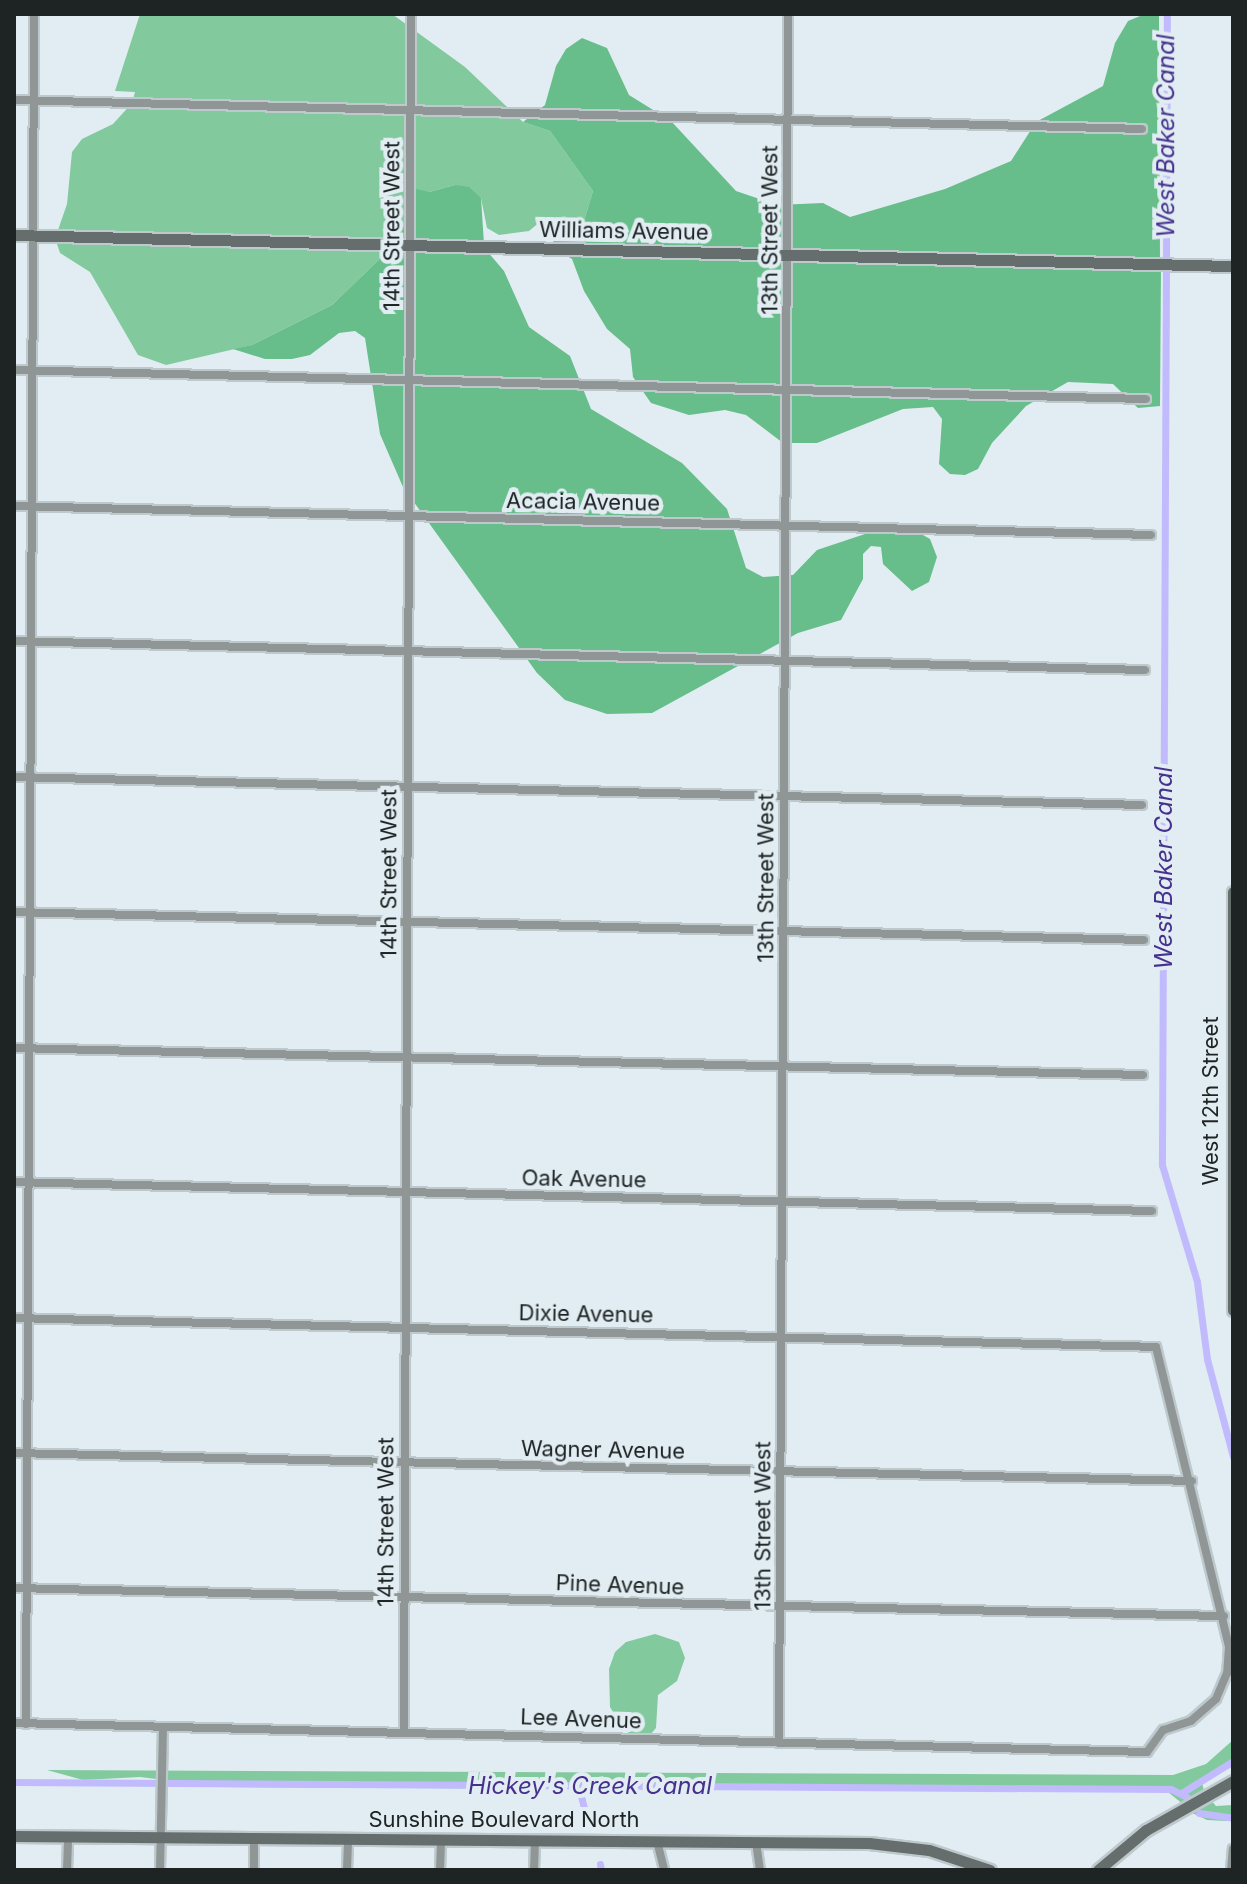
<!DOCTYPE html>
<style>
body{margin:0}
#map{position:relative;width:1247px;height:1884px;overflow:hidden;background:#e1edf2;font-family:Inter,sans-serif}
div>[style]{position:absolute}
.green>*{inset:0;background:#82ca9d}
.forest>*{inset:0;background:#67be8a}
.canal>*{height:7px;margin:-3.5px;padding:0 3.5px;transform-origin:3.5px;border-radius:3.5px;background:#c1bbfd}
.roads{filter:drop-shadow(2px 0 #bec9cd) drop-shadow(-2px 0 #bec9cd) drop-shadow(0 2px #bec9cd) drop-shadow(0 -2px #bec9cd)}
.street>*{height:8px;margin:-4px;padding:0 4px;transform-origin:4px;border-radius:4px;background:#909695}
.secondary>*{height:11px;margin:-5.5px;padding:0 5.5px;transform-origin:5.5px;border-radius:5.5px;background:#656d6d}
span{translate:-50% -50%;white-space:nowrap;text-align:center;line-height:1.15;-webkit-text-stroke:8px #e1edf2;paint-order:stroke}
.street-label{font-size:22px;color:#1e2324}
.water-label{font-size:24px;color:#46328e;font-style:italic}
.frame{position:absolute;inset:0;border:16px solid #1e2324;pointer-events:none}
</style>
<div id="map">
<div class="green">
<i style="clip-path:polygon(140px 14px,392px 14px,465px 67px,523px 122px,550px 131px,593px 191px,584px 221px,541px 221px,529px 231px,499px 235px,487px 228px,481px 198px,455px 185px,429px 192px,400px 242px,57px 233px,67px 204px,72px 152px,82px 139px,113px 124px,132px 103px,135px 92px,115px 91px)"></i>
<i style="clip-path:polygon(56px 241px,391px 248px,332px 305px,252px 345px,166px 365px,138px 355px,90px 272px,60px 253px)"></i>
<i style="clip-path:polygon(655px 1634px,679px 1642px,685px 1658px,677px 1681px,658px 1695px,656px 1728px,650px 1735px,634px 1736px,624px 1730px,610px 1707px,609px 1669px,615px 1652px,626px 1642px)"></i>
<i style="clip-path:polygon(1233px 1740px,1233px 1766px,1202px 1783px,1205px 1794px,1184px 1805px,1168px 1792px,222px 1787px,140px 1777px,83px 1780px,47px 1770px,1173px 1775px,1206px 1764px)"></i>
<i style="clip-path:polygon(1210px 1799px,1216px 1806px,1233px 1805px,1233px 1814px,1226px 1821px,1207px 1820px,1188px 1811px)"></i>
</div>
<div class="forest">
<i style="clip-path:polygon(1145px 14px,1159px 14px,1160px 261px,556px 246px,550px 236px,546px 223px,584px 221px,593px 191px,550px 131px,523px 122px,545px 105px,556px 66px,566px 49px,582px 38px,607px 48px,629px 95px,671px 121px,736px 191px,777px 205px,823px 203px,850px 217px,945px 189px,1011px 161px,1036px 122px,1103px 86px,1115px 43px,1128px 21px)"></i>
<i style="clip-path:polygon(455px 185px,469px 187px,481px 198px,484px 244px,400px 242px,412px 188px,429px 192px)"></i>
<i style="clip-path:polygon(391px 248px,487px 251px,504px 271px,529px 327px,570px 356px,591px 409px,682px 463px,727px 509px,746px 568px,763px 577px,793px 575px,817px 550px,886px 527px,914px 530px,930px 539px,937px 557px,929px 582px,912px 591px,883px 564px,881px 547px,871px 546px,863px 554px,863px 579px,841px 620px,798px 633px,652px 713px,607px 714px,565px 700px,537px 673px,403px 487px,380px 434px,365px 338px,355px 331px,339px 333px,310px 355px,292px 359px,265px 359px,233px 349px,252px 345px,332px 305px)"></i>
<i style="clip-path:polygon(562px 253px,1161px 268px,1160px 406px,1138px 408px,1113px 384px,1068px 382px,1026px 406px,992px 443px,978px 469px,965px 475px,950px 474px,939px 464px,942px 419px,933px 407px,903px 409px,817px 443px,783px 443px,746px 415px,725px 410px,689px 415px,651px 403px,633px 377px,630px 349px,607px 329px,584px 291px,572px 259px)"></i>
</div>
<div class="canal">
<i style="left:1166px;top:259px;width:245px;rotate:-89.8deg"></i>
<i style="left:1166px;top:270px;width:895px;rotate:90.26deg"></i>
<i style="left:1162px;top:1165px;width:122px;rotate:73.3deg"></i>
<i style="left:1197px;top:1282px;width:78px;rotate:82.6deg"></i>
<i style="left:1207px;top:1359px;width:101px;rotate:75.1deg"></i>
<i style="left:14px;top:1782px;width:1157px;rotate:0.35deg"></i>
<i style="left:1171px;top:1789px;width:18px;rotate:27deg"></i>
<i style="left:578px;top:1784px;width:37px;rotate:76deg"></i>
<i style="left:1183px;top:1792px;width:59px;rotate:-31.8deg"></i>
<i style="left:1199px;top:1813px;width:34px;rotate:8deg"></i>
<i style="left:600px;top:1864px;width:6px;rotate:81deg"></i>
</div>
<div class="roads">
<div class="street">
<i style="left:14px;top:100px;width:1128px;rotate:1.47deg"></i>
<i style="left:14px;top:370px;width:1132px;rotate:1.47deg"></i>
<i style="left:14px;top:506px;width:1137px;rotate:1.46deg"></i>
<i style="left:14px;top:641px;width:1131px;rotate:1.47deg"></i>
<i style="left:14px;top:777px;width:1128px;rotate:1.42deg"></i>
<i style="left:14px;top:912px;width:1130px;rotate:1.42deg"></i>
<i style="left:14px;top:1048px;width:1129px;rotate:1.37deg"></i>
<i style="left:14px;top:1182px;width:1138px;rotate:1.46deg"></i>
<i style="left:14px;top:1318px;width:1142px;rotate:1.45deg"></i>
<i style="left:1156px;top:1347px;width:309px;rotate:76.3deg"></i>
<i style="left:1229px;top:1647px;width:26px;rotate:94deg"></i>
<i style="left:1227px;top:1673px;width:28px;rotate:113deg"></i>
<i style="left:1216px;top:1699px;width:33px;rotate:139deg"></i>
<i style="left:1191px;top:1721px;width:29px;rotate:162deg"></i>
<i style="left:1163px;top:1730px;width:27px;rotate:126deg"></i>
<i style="left:1147px;top:1752px;width:1133px;rotate:-178.53deg"></i>
<i style="left:14px;top:1453px;width:1178px;rotate:1.36deg"></i>
<i style="left:14px;top:1588px;width:1210px;rotate:1.33deg"></i>
<i style="left:26px;top:1724px;width:1710px;rotate:-89.73deg"></i>
<i style="left:404px;top:1733px;width:1719px;rotate:-89.77deg"></i>
<i style="left:779px;top:1743px;width:1729px;rotate:-89.7deg"></i>
<i style="left:657px;top:1841px;width:30px;rotate:76deg"></i>
<i style="left:756px;top:1842px;width:28px;rotate:82deg"></i>
<i style="left:67px;top:1870px;width:34px;rotate:-88deg"></i>
<i style="left:160px;top:1870px;width:143px;rotate:-88.8deg"></i>
<i style="left:254px;top:1870px;width:32px;rotate:-90deg"></i>
<i style="left:347px;top:1870px;width:31px;rotate:-88deg"></i>
<i style="left:440px;top:1870px;width:30px;rotate:-88deg"></i>
<i style="left:534px;top:1870px;width:30px;rotate:-88deg"></i>
<i style="left:1231px;top:1870px;width:21px;rotate:-85deg"></i>
</div>
<div class="secondary">
<i style="left:14px;top:235px;width:1219px;rotate:1.46deg"></i>
<i style="left:1233px;top:892px;width:418px;rotate:90deg"></i>
<i style="left:14px;top:1836px;width:855px;rotate:0.47deg"></i>
<i style="left:869px;top:1843px;width:60px;rotate:6.7deg"></i>
<i style="left:929px;top:1850px;width:64px;rotate:18.2deg"></i>
<i style="left:1098px;top:1870px;width:62px;rotate:-39.8deg"></i>
<i style="left:1146px;top:1830px;width:100px;rotate:-29.4deg"></i>
</div>
</div>
<div class="street-label">
<span style="left:392px;top:226px;rotate:-90deg">14th Street West</span>
<span style="left:770px;top:230px;rotate:-90deg">13th Street West</span>
<span style="left:624px;top:231px;rotate:1deg">Williams Avenue</span>
<span style="left:583px;top:502px;rotate:1deg">Acacia Avenue</span>
<span style="left:389px;top:874px;rotate:-90deg">14th Street West</span>
<span style="left:766px;top:878px;rotate:-90deg">13th Street West</span>
<span style="left:1211px;top:1101px;rotate:-90deg">West 12th Street</span>
<span style="left:584px;top:1179px;rotate:1deg">Oak Avenue</span>
<span style="left:586px;top:1314px;rotate:1deg">Dixie Avenue</span>
<span style="left:603px;top:1450px;rotate:1deg">Wagner Avenue</span>
<span style="left:386px;top:1522px;rotate:-90deg">14th Street West</span>
<span style="left:763px;top:1526px;rotate:-90deg">13th Street West</span>
<span style="left:620px;top:1585px;rotate:2deg">Pine Avenue</span>
<span style="left:581px;top:1719px;rotate:2deg">Lee Avenue</span>
<span style="left:504px;top:1820px">Sunshine Boulevard North</span>
</div>
<div class="water-label">
<span style="left:1166px;top:136px;rotate:-90deg">West Baker Canal</span>
<span style="left:1164px;top:868px;rotate:-90deg">West Baker Canal</span>
<span style="left:590px;top:1786px">Hickey's Creek Canal</span>
</div>
<div class="frame"></div>
</div>
